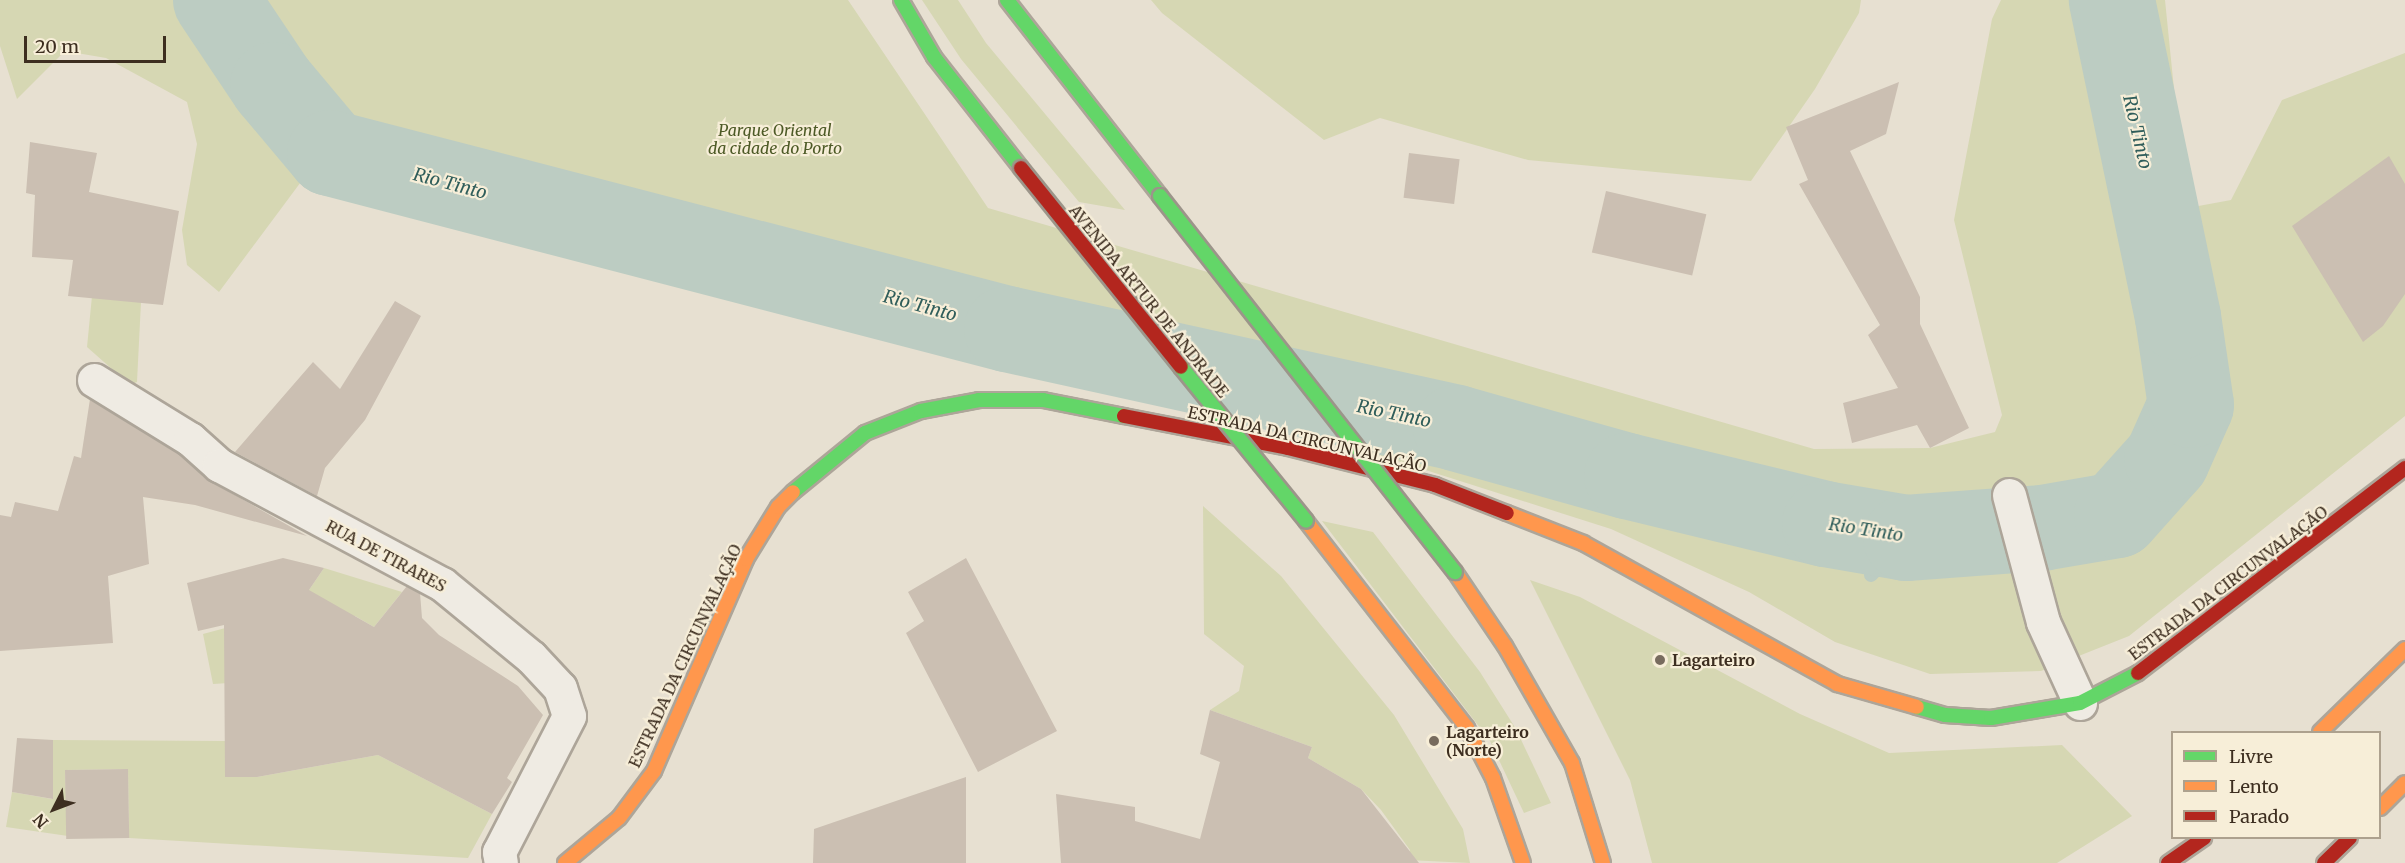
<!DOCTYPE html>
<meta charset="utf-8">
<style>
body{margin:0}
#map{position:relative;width:2405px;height:863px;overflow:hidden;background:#e7e0d1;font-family:Merriweather,serif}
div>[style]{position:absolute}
.green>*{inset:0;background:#d6d7b3}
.stream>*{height:14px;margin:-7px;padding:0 7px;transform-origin:7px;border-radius:7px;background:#bcccc2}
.river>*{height:86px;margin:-43px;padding:0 43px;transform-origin:43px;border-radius:43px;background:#bcccc2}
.building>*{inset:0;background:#cbbfb2;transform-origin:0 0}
.roads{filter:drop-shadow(2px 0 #ada599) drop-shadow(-2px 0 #ada599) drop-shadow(0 2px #ada599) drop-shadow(0 -2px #ada599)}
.street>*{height:33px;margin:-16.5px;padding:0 16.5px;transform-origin:16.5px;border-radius:16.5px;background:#efebe3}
.fast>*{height:14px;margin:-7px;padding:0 7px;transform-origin:7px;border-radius:7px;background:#63d668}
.slow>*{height:14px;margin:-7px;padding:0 7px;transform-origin:7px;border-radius:7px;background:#ff974d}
.jam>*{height:14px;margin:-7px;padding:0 7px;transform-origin:7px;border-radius:7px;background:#b3261e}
.bridges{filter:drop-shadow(2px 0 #9c958a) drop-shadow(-2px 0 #9c958a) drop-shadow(0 2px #9c958a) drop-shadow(0 -2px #9c958a)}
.fast-bridge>*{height:14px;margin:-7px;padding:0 7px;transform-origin:7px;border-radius:7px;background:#63d668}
.jam-bridge>*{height:14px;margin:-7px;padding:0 7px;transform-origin:7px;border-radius:7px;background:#b3261e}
.dots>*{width:16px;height:16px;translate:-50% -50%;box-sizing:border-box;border:3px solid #f7eed8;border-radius:50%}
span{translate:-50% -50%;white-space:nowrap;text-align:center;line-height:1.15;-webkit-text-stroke:4.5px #f7eed8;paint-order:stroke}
.park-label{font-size:16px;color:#4d5a26;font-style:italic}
.street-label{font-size:16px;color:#3d2e20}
.poi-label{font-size:16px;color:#3d2e20;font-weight:700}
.left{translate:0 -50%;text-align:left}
.water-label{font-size:18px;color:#2f5d5a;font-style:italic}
.legend{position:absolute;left:2171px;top:731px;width:210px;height:108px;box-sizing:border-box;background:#f7eed8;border:2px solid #ada18e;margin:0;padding:8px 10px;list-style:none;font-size:18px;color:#3d2e20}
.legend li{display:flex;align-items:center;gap:12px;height:30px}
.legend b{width:30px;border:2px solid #ada18e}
.north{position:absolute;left:24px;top:779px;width:60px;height:60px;-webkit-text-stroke:4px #f7eed8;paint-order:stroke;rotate:228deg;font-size:16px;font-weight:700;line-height:24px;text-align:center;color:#3d2e20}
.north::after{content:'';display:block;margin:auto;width:21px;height:27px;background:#3d2e20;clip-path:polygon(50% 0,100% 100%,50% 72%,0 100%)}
.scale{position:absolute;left:24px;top:36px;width:142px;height:27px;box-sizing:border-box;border:3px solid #3d2e20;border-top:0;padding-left:8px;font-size:18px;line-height:21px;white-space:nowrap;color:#3d2e20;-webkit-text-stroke:4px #f7eed8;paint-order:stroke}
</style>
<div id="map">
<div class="green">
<i style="clip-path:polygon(0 0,848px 0,988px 208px,1814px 449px,1930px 448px,1995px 432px,2002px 415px,1954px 220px,1992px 19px,2001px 0,2165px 0,2183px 178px,2193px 207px,2231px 200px,2282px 100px,2405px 53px,2405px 416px,2129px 636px,2041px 671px,1930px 674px,1835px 642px,1749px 592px,1611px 529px,1051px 351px,315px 163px,219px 292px,187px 265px,182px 230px,197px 144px,187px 102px,106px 58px,65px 51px,17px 99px,0 46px)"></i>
<i style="clip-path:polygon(922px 0,958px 0,986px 43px,1125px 210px,1079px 202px,961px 59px)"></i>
<i style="clip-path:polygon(1151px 0,1861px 0,1859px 13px,1815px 89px,1751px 181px,1528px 160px,1380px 118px,1324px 140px,1162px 13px)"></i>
<i style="clip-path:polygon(92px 296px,141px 302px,137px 382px,130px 385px,87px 347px)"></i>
<i style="clip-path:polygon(1203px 506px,1281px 576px,1394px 715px,1463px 829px,1470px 863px,1408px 860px,1410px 850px,1381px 810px,1361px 789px,1308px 758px,1312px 747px,1210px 710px,1239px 691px,1244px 666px,1204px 634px)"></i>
<i style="clip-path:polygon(1322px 521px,1373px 532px,1480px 672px,1516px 729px,1551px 803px,1524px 813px,1490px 741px)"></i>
<i style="clip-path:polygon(324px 568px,402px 592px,374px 627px,355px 616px,309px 678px,213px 684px,203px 634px,296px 609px)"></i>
<i style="clip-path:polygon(1530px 580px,1580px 597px,1800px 714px,1889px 753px,2062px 745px,2132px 816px,2057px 863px,1652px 863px,1630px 780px)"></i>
<i style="clip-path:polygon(53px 740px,225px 741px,257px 777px,378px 755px,492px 814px,468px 858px,129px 838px,128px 769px,65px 770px,68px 836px,6px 827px,12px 792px,52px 799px)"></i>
</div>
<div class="stream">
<i style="left:1871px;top:575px;width:51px;rotate:-46.6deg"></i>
</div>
<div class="river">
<i style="left:216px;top:0;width:102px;rotate:56.2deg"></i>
<i style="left:273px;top:85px;width:89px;rotate:50deg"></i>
<i style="left:330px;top:153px;width:700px;rotate:14.57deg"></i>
<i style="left:1007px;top:329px;width:460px;rotate:12.4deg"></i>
<i style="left:1456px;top:428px;width:178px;rotate:15.7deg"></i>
<i style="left:1627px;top:476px;width:204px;rotate:13.6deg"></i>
<i style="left:1825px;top:524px;width:82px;rotate:9.8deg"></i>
<i style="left:1906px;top:538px;width:136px;rotate:-4.2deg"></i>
<i style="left:2042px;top:528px;width:76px;rotate:-9.8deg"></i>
<i style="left:2117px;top:515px;width:75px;rotate:-48.2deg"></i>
<i style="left:2167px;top:459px;width:59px;rotate:-66deg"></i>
<i style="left:2191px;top:405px;width:89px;rotate:-98.4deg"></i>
<i style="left:2178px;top:317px;width:324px;rotate:-101.8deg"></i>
</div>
<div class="building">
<i style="clip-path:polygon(1899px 82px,1886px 134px,1850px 151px,1920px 297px,1920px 324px,1969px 428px,1930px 448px,1917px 425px,1852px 443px,1843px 403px,1898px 388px,1868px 335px,1880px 325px,1799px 184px,1808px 180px,1786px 127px)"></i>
<i style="clip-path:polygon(30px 142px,97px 153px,89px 192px,179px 211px,163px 305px,68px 296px,73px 260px,32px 257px,35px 195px,26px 193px)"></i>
<i style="left:1409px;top:153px;width:51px;height:45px;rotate:7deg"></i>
<i style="clip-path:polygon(2389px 156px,2405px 184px,2405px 294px,2383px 326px,2363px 342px,2292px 226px)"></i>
<i style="left:1606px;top:191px;width:103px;height:63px;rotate:13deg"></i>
<i style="clip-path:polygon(395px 301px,421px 316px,365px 420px,325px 468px,317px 496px,235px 452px,313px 362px,340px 389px)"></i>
<i style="clip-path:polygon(90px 399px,179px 454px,210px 481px,307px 536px,195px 505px,143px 497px,149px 564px,108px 576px,113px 643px,0 651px,0 515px,11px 517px,15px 502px,58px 511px,74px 456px,81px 458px)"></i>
<i style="clip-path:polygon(283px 558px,324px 568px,309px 590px,374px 627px,407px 586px,420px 593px,422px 618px,439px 635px,518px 686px,543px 715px,507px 778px,512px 782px,492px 814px,378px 755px,257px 777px,225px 777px,224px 625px,198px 631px,187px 583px)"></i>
<i style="clip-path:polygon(966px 558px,1057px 731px,978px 772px,906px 633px,924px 621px,908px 592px)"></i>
<i style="clip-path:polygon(1210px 710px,1312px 747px,1308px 758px,1361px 789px,1419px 863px,1061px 863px,1056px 794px,1135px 807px,1135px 821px,1200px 839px,1220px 762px,1200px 754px)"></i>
<i style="clip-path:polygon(17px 738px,53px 740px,53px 799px,12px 792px)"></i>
<i style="left:128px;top:769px;width:69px;height:63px;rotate:89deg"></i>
<i style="clip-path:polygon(966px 777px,966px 863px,813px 863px,814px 829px)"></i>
</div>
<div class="roads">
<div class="street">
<i style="left:94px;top:380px;width:113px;rotate:31.6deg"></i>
<i style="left:190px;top:439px;width:39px;rotate:42deg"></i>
<i style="left:219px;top:465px;width:253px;rotate:28.1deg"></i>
<i style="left:442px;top:584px;width:115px;rotate:39.4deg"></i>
<i style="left:531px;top:657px;width:42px;rotate:46.9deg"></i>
<i style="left:560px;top:688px;width:29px;rotate:72deg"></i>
<i style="left:569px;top:716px;width:153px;rotate:117.2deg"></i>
<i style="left:499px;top:852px;width:11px;rotate:80deg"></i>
<i style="left:2009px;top:495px;width:131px;rotate:75deg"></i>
<i style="left:2043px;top:622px;width:89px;rotate:65.4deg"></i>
</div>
<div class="fast">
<i style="left:901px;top:0;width:66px;rotate:59.9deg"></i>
<i style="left:934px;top:57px;width:141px;rotate:51.9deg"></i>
<i style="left:1007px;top:0;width:249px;rotate:52deg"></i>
<i style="left:793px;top:492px;width:93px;rotate:-39.3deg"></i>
<i style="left:865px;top:433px;width:60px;rotate:-21.4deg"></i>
<i style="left:921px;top:411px;width:59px;rotate:-10.7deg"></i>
<i style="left:979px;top:400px;width:64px"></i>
<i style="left:1043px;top:400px;width:83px;rotate:11.2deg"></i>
<i style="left:1917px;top:707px;width:29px;rotate:16deg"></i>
<i style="left:1945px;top:715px;width:46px;rotate:3.7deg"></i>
<i style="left:1991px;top:718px;width:90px;rotate:-9.6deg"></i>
<i style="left:2080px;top:703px;width:65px;rotate:-27.3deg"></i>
</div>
<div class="slow">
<i style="left:1507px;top:513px;width:82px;rotate:21.5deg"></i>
<i style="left:1583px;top:543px;width:291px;rotate:29deg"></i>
<i style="left:1837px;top:684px;width:83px;rotate:16deg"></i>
<i style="left:1306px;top:521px;width:262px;rotate:52.1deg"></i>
<i style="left:1467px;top:728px;width:56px;rotate:62.5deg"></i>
<i style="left:1493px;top:778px;width:90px;rotate:70.6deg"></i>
<i style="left:1455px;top:572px;width:89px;rotate:56deg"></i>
<i style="left:1505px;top:646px;width:135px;rotate:60.2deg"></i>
<i style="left:1572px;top:763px;width:105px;rotate:72.8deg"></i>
<i style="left:2320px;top:732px;width:119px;rotate:-44.3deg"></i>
<i style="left:2380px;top:808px;width:35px;rotate:-45deg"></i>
<i style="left:565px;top:863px;width:70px;rotate:-39.8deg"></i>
<i style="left:619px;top:818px;width:59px;rotate:-53.3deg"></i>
<i style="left:654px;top:771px;width:231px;rotate:-66.5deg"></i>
<i style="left:746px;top:559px;width:61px;rotate:-58.4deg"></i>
<i style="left:778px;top:507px;width:21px;rotate:-45deg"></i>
</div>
<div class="jam">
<i style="left:1124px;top:416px;width:167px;rotate:11deg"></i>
<i style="left:1288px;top:448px;width:152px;rotate:14.1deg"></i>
<i style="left:1435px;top:485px;width:77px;rotate:21.3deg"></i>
<i style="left:2138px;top:673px;width:337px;rotate:-37.5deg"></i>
<i style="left:2168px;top:863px;width:44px;rotate:-34.8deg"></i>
<i style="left:2324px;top:863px;width:36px;rotate:-44deg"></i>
</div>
</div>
<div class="bridges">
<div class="fast-bridge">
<i style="left:1160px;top:196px;width:478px;rotate:51.9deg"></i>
<i style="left:1181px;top:367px;width:198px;rotate:50.9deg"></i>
</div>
<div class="jam-bridge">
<i style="left:1021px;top:168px;width:255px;rotate:51.2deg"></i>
</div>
</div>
<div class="dots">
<i style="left:1660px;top:660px;background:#786c5e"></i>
<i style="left:1434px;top:741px;background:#786c5e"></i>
</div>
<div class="park-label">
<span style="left:775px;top:139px">Parque Oriental<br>da cidade do Porto</span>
</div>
<div class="street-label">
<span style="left:1149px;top:301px;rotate:51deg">AVENIDA ARTUR DE ANDRADE</span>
<span style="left:1307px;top:439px;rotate:13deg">ESTRADA DA CIRCUNVALAÇÃO</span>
<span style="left:386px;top:556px;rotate:28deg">RUA DE TIRARES</span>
<span style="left:2228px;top:583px;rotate:-37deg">ESTRADA DA CIRCUNVALAÇÃO</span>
<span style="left:685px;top:656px;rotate:-65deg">ESTRADA DA CIRCUNVALAÇÃO</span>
</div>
<div class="poi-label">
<span class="left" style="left:1672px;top:660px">Lagarteiro</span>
<span class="left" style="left:1446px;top:741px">Lagarteiro<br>(Norte)</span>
</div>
<div class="water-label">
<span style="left:2137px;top:132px;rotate:77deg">Rio Tinto</span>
<span style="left:450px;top:184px;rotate:15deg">Rio Tinto</span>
<span style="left:920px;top:306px;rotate:15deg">Rio Tinto</span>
<span style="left:1394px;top:414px;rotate:12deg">Rio Tinto</span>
<span style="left:1866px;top:530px;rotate:9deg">Rio Tinto</span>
</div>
<ul class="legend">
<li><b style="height:8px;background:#63d668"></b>Livre</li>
<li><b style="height:8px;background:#ff974d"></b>Lento</li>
<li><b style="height:8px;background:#b3261e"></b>Parado</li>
</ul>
<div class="north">N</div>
<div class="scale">20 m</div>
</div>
